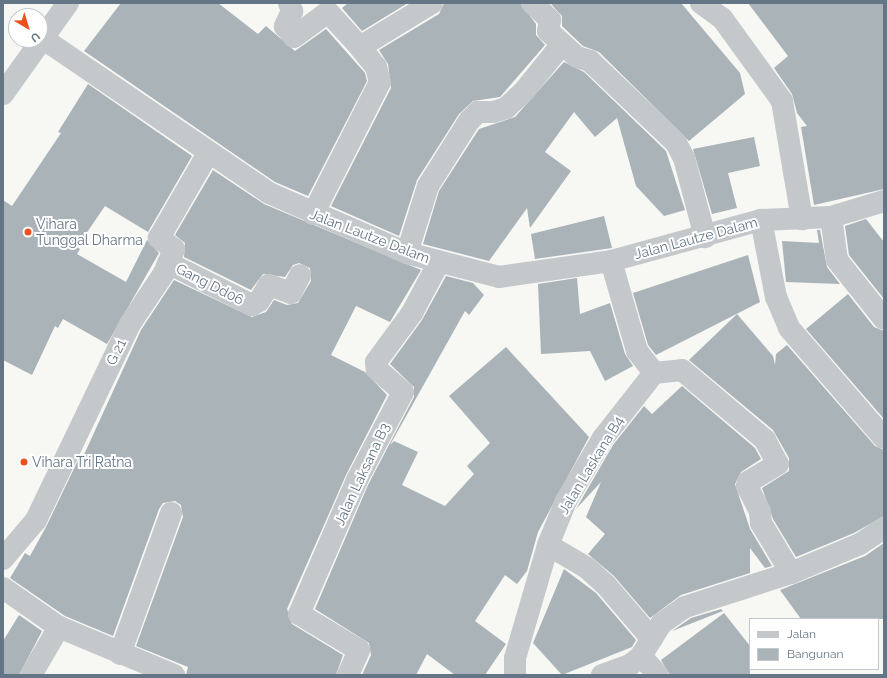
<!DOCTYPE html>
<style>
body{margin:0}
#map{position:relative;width:887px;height:678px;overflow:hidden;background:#f7f7f3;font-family:Raleway,sans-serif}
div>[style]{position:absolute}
.building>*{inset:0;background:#aab3b8}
.minor>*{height:22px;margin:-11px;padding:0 11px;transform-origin:11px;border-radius:11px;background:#c4c8cb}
.dots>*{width:11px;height:11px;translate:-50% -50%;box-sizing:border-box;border:2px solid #fff;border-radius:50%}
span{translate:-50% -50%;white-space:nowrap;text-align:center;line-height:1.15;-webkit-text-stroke:4px #fff;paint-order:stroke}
.poi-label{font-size:14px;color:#647686}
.left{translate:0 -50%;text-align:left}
.street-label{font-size:14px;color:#647686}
.frame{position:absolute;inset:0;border:4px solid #647686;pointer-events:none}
.legend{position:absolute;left:749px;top:618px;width:130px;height:52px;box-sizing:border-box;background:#fff;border:1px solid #c1c8cf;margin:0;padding:5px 7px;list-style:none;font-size:12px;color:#647686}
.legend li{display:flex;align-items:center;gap:8px;height:20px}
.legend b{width:20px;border:1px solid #c1c8cf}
.north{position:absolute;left:8px;top:8px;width:40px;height:40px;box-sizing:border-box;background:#fff;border:1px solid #c1c8cf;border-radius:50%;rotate:142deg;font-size:11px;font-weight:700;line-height:16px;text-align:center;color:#647686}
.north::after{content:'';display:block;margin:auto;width:14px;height:18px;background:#ec501d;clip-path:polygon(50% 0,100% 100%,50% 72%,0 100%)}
</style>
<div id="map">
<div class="building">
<i style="clip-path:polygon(121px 3px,218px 3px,258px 34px,266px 26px,295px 51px,326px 29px,365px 73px,367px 81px,308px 196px,275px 182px,84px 51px)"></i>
<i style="clip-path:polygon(348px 3px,408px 3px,362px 31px,342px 8px)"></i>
<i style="clip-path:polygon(444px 3px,520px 3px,536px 24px,536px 35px,545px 45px,500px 97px,473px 101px,459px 114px,417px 180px,399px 236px,331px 206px,391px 88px,388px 64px,379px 50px,439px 14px)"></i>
<i style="clip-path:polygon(550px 3px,681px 3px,740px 73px,745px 94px,689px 141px,599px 52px,583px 46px,562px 26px,562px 16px)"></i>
<i style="clip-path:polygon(748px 3px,884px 3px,884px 189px,814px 205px,801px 127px,807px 126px,797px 113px,792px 94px,774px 68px,788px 56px)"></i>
<i style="clip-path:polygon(564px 62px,584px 72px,666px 151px,685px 210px,664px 216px,636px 186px,617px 118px,595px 137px,574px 112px,545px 152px,571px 171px,530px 228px,527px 208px,489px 261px,423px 244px,439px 191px,479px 129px,515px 117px)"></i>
<i style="clip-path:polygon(88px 84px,192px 156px,148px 232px,105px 206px,77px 247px,80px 249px,77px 254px,126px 282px,147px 240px,159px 253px,107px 344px,63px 319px,58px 328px,55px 326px,32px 375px,3px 360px,3px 200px,12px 206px,61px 133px,58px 132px)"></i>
<i style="clip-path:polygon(754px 137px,760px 166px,728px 173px,737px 208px,712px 214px,693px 149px)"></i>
<i style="clip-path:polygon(213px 170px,264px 204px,421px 270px,390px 322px,356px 306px,331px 355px,365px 372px,387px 395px,346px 475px,287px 609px,292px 624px,343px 655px,336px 675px,186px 675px,188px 667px,136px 646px,183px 517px,181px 505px,175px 501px,163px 503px,159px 509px,113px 636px,65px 616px,10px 578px,25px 553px,30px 556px,47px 525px,79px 458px,82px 459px,141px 330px,174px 280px,252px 317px,266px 312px,274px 300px,287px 305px,298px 303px,311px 281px,310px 268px,299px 263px,293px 265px,285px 277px,263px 274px,251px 290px,184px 257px,185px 243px,175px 235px)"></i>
<i style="clip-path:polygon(604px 216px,612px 248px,535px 259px,531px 234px)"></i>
<i style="clip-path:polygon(866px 219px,884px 242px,884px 299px,849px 255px,845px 226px)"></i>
<i style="clip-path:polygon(817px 230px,820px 230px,827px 267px,840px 284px,786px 282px,782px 241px,819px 243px)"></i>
<i style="clip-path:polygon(748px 255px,760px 302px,656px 355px,648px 345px,633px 293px)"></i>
<i style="clip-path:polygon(446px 276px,473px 283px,484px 295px,469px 315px,465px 311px,390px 445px,394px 441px,418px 452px,402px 485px,445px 506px,474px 474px,467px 466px,490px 443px,449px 396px,506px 347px,589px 437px,538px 532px,527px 571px,517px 584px,505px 575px,475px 621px,506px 644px,485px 675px,455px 675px,427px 654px,416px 675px,362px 675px,371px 655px,369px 643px,315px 609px,368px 485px,414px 397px,414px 387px,390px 364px,422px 320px)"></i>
<i style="clip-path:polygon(577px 278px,580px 314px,610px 303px,625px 354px,633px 366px,605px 381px,590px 351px,541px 354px,538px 284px)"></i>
<i style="clip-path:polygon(848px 294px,874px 327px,884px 331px,884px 419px,806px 329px)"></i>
<i style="clip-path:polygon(737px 314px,773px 356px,775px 365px,776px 354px,787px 345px,875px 446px,884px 450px,884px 516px,854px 533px,796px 557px,773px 519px,762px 488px,789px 471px,789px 458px,773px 430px,689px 360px)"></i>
<i style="clip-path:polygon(682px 386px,755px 448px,761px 459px,741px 472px,735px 484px,750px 529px,772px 566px,765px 568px,750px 548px,750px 573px,681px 595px,650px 618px,614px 576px,588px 554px,605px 534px,586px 517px,601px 482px,576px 509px,613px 445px,644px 406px,652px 414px)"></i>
<i style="clip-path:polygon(884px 543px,884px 619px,801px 619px,780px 590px,865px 556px)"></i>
<i style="clip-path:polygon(564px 569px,596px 593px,636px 640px,632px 647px,562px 675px,533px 643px)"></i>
<i style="clip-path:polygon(721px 609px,723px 611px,672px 631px,691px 618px)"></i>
<i style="clip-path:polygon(724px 613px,750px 646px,750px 675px,670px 675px,661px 660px)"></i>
<i style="clip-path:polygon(19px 615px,42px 631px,19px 675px,3px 675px,3px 641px)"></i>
</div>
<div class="minor">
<i style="left:289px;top:3px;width:9px;rotate:69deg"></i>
<i style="left:292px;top:11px;width:17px;rotate:115deg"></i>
<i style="left:285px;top:26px;width:14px;rotate:51deg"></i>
<i style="left:294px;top:37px;width:42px;rotate:-36.3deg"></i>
<i style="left:328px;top:12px;width:47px;rotate:47.6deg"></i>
<i style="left:360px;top:47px;width:84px;rotate:-31.4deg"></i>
<i style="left:532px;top:3px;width:25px;rotate:43deg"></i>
<i style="left:550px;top:20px;width:11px;rotate:100deg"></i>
<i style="left:548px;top:31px;width:39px;rotate:42deg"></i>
<i style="left:577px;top:57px;width:14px;rotate:17deg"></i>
<i style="left:590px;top:61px;width:119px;rotate:43.6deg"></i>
<i style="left:676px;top:143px;width:17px;rotate:62deg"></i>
<i style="left:684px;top:158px;width:82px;rotate:75.1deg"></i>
<i style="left:701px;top:3px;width:26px;rotate:36deg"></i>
<i style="left:722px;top:18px;width:102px;rotate:54.1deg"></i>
<i style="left:782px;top:101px;width:120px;rotate:80.4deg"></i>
<i style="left:42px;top:38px;width:275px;rotate:34.3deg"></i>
<i style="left:269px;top:193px;width:150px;rotate:23.5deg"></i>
<i style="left:407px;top:253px;width:95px;rotate:14.6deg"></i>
<i style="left:499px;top:277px;width:113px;rotate:-8.1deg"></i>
<i style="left:611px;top:261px;width:156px;rotate:-15.3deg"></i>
<i style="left:761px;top:220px;width:70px;rotate:-2.5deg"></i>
<i style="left:831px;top:217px;width:55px;rotate:-16.8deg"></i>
<i style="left:3px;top:94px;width:112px;rotate:-54.5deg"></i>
<i style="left:313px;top:214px;width:148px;rotate:-63.1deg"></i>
<i style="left:380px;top:82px;width:16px;rotate:-105deg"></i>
<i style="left:376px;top:67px;width:26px;rotate:-129deg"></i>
<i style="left:831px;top:217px;width:43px;rotate:82.1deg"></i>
<i style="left:837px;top:260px;width:75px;rotate:51.5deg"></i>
<i style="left:761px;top:220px;width:78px;rotate:79deg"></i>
<i style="left:776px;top:297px;width:34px;rotate:67deg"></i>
<i style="left:789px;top:328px;width:145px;rotate:49.2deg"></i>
<i style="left:407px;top:253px;width:70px;rotate:-72.6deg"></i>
<i style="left:428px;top:186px;width:77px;rotate:-57.8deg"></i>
<i style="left:469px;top:121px;width:13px;rotate:-45deg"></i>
<i style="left:478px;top:112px;width:15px"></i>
<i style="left:493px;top:112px;width:14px;rotate:-17deg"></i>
<i style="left:506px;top:108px;width:26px;rotate:-43deg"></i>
<i style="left:525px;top:90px;width:59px;rotate:-51.2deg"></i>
<i style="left:611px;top:261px;width:94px;rotate:73.9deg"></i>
<i style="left:637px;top:351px;width:28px;rotate:52deg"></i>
<i style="left:168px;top:263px;width:94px;rotate:26.6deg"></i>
<i style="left:252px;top:305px;width:8px;rotate:-30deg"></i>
<i style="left:259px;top:301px;width:19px;rotate:-58deg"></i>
<i style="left:269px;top:285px;width:23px;rotate:20deg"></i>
<i style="left:291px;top:293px;width:20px;rotate:-63deg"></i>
<i style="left:548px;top:545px;width:45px;rotate:30.5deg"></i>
<i style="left:587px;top:568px;width:24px;rotate:42deg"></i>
<i style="left:605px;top:584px;width:72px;rotate:49.5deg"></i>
<i style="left:3px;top:559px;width:51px;rotate:-49.8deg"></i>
<i style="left:36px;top:520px;width:217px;rotate:-64.4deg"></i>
<i style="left:130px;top:324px;width:61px;rotate:-56.3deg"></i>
<i style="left:164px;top:273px;width:26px;rotate:-67deg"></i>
<i style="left:174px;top:249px;width:19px;rotate:-144deg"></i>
<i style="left:159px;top:238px;width:98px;rotate:-60deg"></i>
<i style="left:3px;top:588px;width:68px;rotate:34.9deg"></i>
<i style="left:59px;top:627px;width:125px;rotate:22.7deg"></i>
<i style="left:120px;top:654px;width:150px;rotate:-70.1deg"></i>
<i style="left:641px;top:656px;width:25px;rotate:48deg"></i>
<i style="left:31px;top:675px;width:56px;rotate:-59.7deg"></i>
<i style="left:348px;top:675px;width:27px;rotate:-66deg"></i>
<i style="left:359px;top:650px;width:70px;rotate:-149deg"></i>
<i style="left:299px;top:614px;width:146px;rotate:-66.6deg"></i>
<i style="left:357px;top:480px;width:99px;rotate:-62.4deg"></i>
<i style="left:403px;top:392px;width:35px;rotate:-139deg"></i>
<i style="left:377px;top:369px;width:7px;rotate:-98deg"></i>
<i style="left:376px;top:362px;width:61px;rotate:-53.7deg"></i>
<i style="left:412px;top:313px;width:58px;rotate:-62.1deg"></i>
<i style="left:515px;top:675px;width:17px;rotate:-90deg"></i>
<i style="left:515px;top:658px;width:118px;rotate:-73.7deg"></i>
<i style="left:548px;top:545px;width:48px;rotate:-67.8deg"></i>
<i style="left:566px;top:501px;width:73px;rotate:-59.6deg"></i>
<i style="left:603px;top:438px;width:83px;rotate:-51.9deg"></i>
<i style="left:654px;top:373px;width:28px;rotate:-6deg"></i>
<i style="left:682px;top:370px;width:109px;rotate:40.1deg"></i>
<i style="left:765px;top:440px;width:27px;rotate:62deg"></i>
<i style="left:778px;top:464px;width:35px;rotate:149deg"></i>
<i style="left:748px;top:482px;width:4px;rotate:104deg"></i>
<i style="left:747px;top:486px;width:29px;rotate:63deg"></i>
<i style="left:760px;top:512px;width:11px;rotate:85deg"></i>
<i style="left:761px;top:523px;width:58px;rotate:59deg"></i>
<i style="left:602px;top:675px;width:30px;rotate:-20deg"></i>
<i style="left:630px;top:665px;width:14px;rotate:-39deg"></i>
<i style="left:641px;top:656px;width:39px;rotate:-58deg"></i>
<i style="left:662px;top:623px;width:28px;rotate:-35deg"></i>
<i style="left:685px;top:607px;width:111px;rotate:-17.8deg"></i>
<i style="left:791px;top:573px;width:75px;rotate:-22.8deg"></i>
<i style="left:860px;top:544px;width:29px;rotate:-34deg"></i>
</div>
<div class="dots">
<i style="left:28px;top:232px;background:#ec501d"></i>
<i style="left:24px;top:462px;background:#ec501d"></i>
</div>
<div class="poi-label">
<span class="left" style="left:36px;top:232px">Vihara<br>Tunggal Dharma</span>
<span class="left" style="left:32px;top:462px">Vihara Tri Ratna</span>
</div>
<div class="street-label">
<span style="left:370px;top:236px;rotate:21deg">Jalan Lautze Dalam</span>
<span style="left:696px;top:238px;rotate:-15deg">Jalan Lautze Dalam</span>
<span style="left:210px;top:284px;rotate:27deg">Gang Dd06</span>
<span style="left:116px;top:352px;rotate:-64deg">G 21</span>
<span style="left:591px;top:465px;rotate:-59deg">Jalan Laskana B4</span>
<span style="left:362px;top:474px;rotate:-65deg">Jalan Laksana B3</span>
</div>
<div class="frame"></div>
<ul class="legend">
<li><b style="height:5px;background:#c4c8cb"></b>Jalan</li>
<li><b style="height:11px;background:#aab3b8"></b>Bangunan</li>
</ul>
<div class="north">U</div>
</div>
